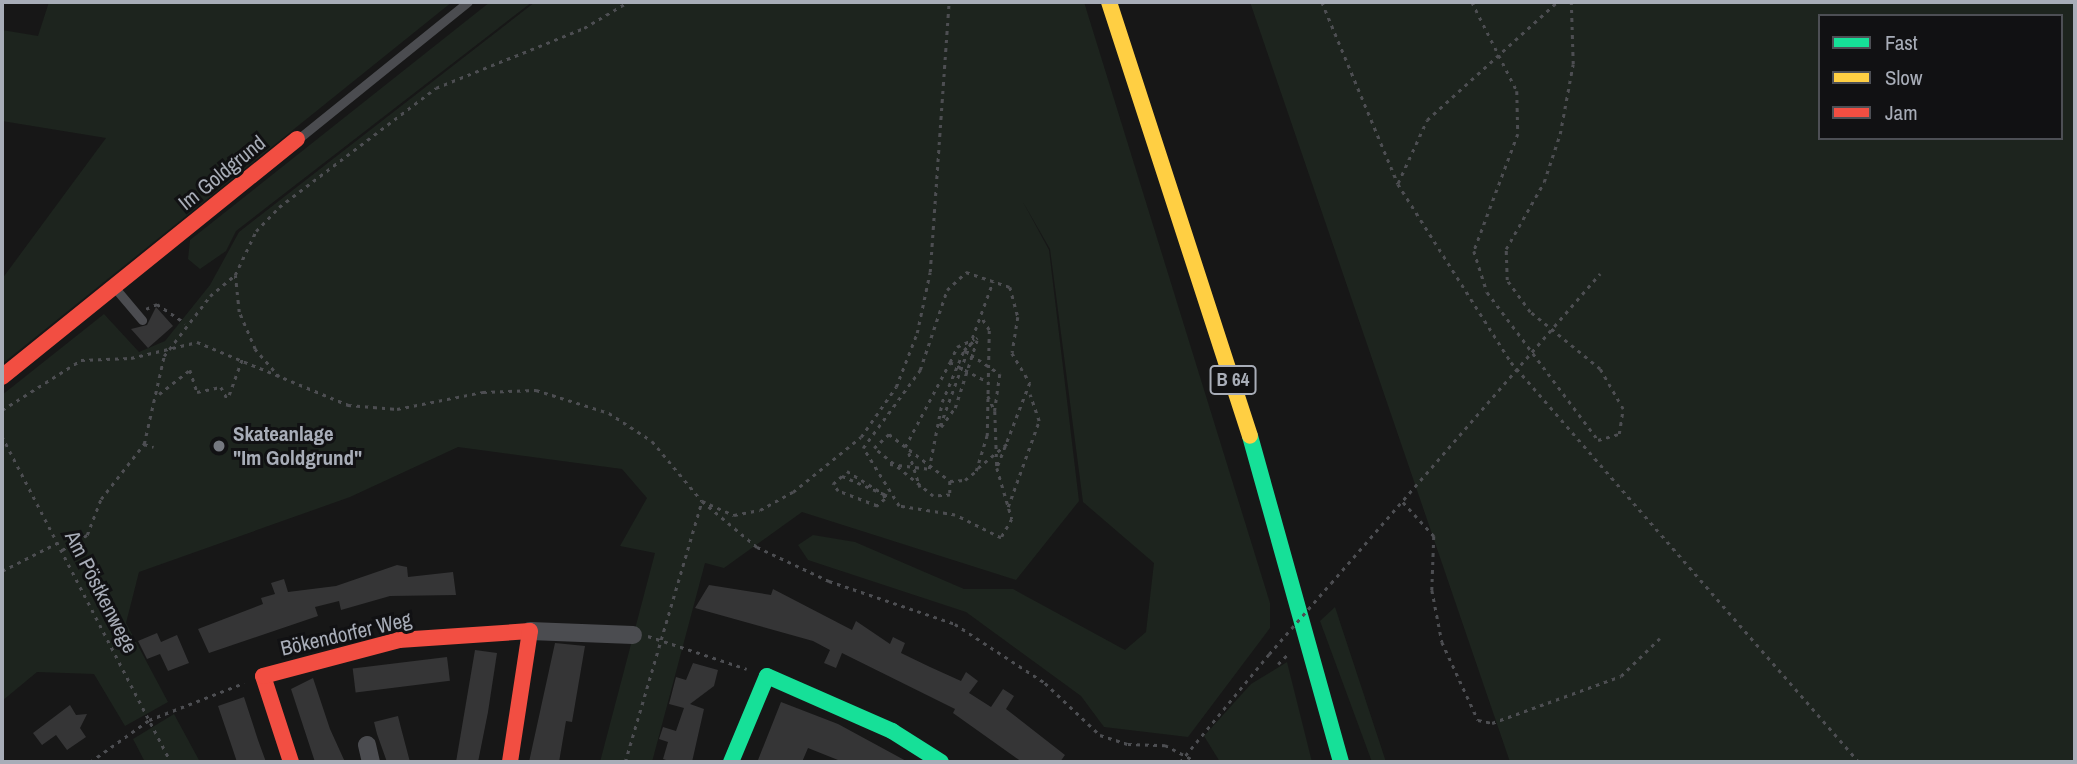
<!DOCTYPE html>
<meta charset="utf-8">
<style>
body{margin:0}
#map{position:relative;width:2077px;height:764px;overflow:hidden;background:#171717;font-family:"Archivo Narrow",sans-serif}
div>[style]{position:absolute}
.green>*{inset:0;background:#1d241e}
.building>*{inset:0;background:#353536;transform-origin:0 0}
.path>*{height:2.5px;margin-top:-1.25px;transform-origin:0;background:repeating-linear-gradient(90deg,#4d4e52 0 3.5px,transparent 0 8.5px)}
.lane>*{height:9px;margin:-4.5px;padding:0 4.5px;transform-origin:4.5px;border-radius:4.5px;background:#4b4c50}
.street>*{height:18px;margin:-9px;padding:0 9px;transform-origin:9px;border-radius:9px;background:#4b4c50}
.fast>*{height:16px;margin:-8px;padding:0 8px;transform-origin:8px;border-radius:8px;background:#16e098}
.slow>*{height:16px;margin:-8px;padding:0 8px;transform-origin:8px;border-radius:8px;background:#ffcf43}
.jam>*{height:16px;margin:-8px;padding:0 8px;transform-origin:8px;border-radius:8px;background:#f24e42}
.path-bridge>*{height:2.5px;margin-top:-1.25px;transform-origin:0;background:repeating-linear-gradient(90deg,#4d4e52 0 3.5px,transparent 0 8.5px)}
.dots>*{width:19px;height:19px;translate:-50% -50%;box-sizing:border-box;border:4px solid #111113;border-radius:50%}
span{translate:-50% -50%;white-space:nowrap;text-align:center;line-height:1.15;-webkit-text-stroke:6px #111113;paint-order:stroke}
.shield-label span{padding:2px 5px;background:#111113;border:2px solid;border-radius:5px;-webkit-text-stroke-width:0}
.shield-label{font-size:19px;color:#a8adb8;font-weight:700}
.street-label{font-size:21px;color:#a8adb8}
.poi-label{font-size:21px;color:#a8adb8;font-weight:700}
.left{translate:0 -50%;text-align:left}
.frame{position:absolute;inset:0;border:4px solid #a8adb8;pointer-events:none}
.legend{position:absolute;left:1818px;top:14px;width:245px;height:126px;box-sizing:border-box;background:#111113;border:2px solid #4d4f55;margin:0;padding:9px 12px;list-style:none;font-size:21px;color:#a8adb8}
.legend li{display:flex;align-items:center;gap:14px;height:35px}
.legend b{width:35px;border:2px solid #4d4f55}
</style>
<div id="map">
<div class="green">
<i style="clip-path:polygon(49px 2px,452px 2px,2px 364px,2px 279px,106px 138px,2px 121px,2px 30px,38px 36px)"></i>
<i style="clip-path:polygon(490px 2px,532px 2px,236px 231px,226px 251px,200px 269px,188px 259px,190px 240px)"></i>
<i style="clip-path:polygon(535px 2px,1084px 2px,1270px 603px,1270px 628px,1188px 737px,1104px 727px,1081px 696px,966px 612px,808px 560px,798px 545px,813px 535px,855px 542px,964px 589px,1013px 589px,1125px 650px,1146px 632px,1154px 563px,1083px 502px,1050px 249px,1023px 202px,1049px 250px,1079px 501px,1016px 580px,802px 512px,724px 568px,705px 563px,652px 762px,600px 762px,655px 553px,620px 546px,647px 498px,622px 469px,458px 447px,350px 497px,139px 572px,126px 623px,168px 702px,125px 726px,94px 674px,37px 672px,2px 701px,2px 395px,104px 314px,139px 352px,165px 341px,210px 285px,239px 232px)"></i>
<i style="clip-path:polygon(evenodd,1250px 2px,2075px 2px,2075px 762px,1510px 762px,1250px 2px,1820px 16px,2061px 16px,2061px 138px,1820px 138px,1820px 16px)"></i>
<i style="clip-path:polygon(1335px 607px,1386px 762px,1372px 762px,1320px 621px)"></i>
<i style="clip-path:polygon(1287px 662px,1312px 762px,1220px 762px,1204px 736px,1251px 684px)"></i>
<i style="clip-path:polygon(174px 714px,200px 762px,145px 762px,133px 739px)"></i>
</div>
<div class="building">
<i style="clip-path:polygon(156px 307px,173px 326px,148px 348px,131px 329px,147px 325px)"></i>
<i style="clip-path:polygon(397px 565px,407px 567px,408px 577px,453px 572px,456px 595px,390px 596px,341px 610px,339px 601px,315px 607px,318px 616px,209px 653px,198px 629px,263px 604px,261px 598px,275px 594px,271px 583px,284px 579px,288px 592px,336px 586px)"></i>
<i style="clip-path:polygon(709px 585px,771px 595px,773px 589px,852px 630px,856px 621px,890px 644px,893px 637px,905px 643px,901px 653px,930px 667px,961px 681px,966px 672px,978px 681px,969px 693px,991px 707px,1003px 689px,1014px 696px,1006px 709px,1065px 755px,1060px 762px,1022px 762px,953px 713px,955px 709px,842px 653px,836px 668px,824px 663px,830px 650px,813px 641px,695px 608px)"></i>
<i style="clip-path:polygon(157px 633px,161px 642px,177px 635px,189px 663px,168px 671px,160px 654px,147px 659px,138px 641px)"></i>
<i style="clip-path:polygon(555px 643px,585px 646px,572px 722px,566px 721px,559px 762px,529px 762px)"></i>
<i style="clip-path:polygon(475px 650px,497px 653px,488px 712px,478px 762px,456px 762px)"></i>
<i style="left:447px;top:657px;width:24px;height:95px;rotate:83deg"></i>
<i style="clip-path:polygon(693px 663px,718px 670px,714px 686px,690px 704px,704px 709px,692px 762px,672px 762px,663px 759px,668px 742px,659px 739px,663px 727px,676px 731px,684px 708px,669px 704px,676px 677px,686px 680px)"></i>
<i style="clip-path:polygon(313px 678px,330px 729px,345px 762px,315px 762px,291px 689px)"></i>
<i style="clip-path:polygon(244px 697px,258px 740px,266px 762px,237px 762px,232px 747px,218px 706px)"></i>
<i style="clip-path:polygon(781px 702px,838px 724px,908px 762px,843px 762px,808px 748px,802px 762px,758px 760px)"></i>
<i style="clip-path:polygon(70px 705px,76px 715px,87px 714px,80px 728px,86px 737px,67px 750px,56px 735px,42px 745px,33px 733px)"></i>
<i style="clip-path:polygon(398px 716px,401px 728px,410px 762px,387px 762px,377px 734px,374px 722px)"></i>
</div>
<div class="path">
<i style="left:1322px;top:2px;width:197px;rotate:67.3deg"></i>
<i style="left:1398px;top:184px;width:211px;rotate:57.6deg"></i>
<i style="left:1511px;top:362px;width:530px;rotate:48.98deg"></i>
<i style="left:1472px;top:2px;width:100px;rotate:63.2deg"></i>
<i style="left:1517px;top:91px;width:43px;rotate:88.7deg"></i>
<i style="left:1518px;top:134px;width:125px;rotate:110.6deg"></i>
<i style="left:1474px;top:251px;width:43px;rotate:72.4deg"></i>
<i style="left:1487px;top:292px;width:185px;rotate:53.1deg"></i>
<i style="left:1598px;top:440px;width:22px;rotate:-16deg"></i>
<i style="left:1619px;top:434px;width:25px;rotate:-81deg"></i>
<i style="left:1623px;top:409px;width:46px;rotate:-119.9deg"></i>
<i style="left:1600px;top:369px;width:90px;rotate:-140.8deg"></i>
<i style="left:1530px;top:312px;width:39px;rotate:-126deg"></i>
<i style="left:1507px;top:280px;width:31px;rotate:-92deg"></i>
<i style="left:1506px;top:249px;width:77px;rotate:-60.4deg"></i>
<i style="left:1544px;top:182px;width:51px;rotate:-71.6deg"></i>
<i style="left:1560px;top:134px;width:71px;rotate:-79.5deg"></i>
<i style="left:1573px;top:64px;width:62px;rotate:-91.8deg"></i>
<i style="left:1398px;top:183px;width:69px;rotate:-65.3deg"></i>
<i style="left:1427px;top:120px;width:176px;rotate:-42.2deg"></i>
<i style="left:966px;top:272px;width:46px;rotate:18.8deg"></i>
<i style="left:1010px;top:287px;width:31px;rotate:75deg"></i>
<i style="left:1018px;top:317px;width:36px;rotate:99deg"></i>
<i style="left:1012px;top:353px;width:35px;rotate:59deg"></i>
<i style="left:1030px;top:383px;width:91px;rotate:111.2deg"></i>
<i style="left:997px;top:468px;width:53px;rotate:73.6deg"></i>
<i style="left:1012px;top:519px;width:22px;rotate:120deg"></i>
<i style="left:1001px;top:538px;width:51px;rotate:-153.4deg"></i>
<i style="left:955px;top:515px;width:57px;rotate:-170.9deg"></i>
<i style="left:899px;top:506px;width:68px;rotate:-121.8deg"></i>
<i style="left:863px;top:448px;width:97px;rotate:-53.8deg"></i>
<i style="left:920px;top:370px;width:84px;rotate:-71.4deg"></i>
<i style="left:947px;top:290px;width:26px;rotate:-43deg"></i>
<i style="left:146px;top:309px;width:12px;rotate:-24deg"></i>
<i style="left:157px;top:304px;width:34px;rotate:34deg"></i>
<i style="left:964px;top:350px;width:43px;rotate:33.7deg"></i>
<i style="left:1000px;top:374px;width:37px;rotate:98deg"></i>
<i style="left:950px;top:362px;width:17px;rotate:-65deg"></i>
<i style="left:957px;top:347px;width:19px;rotate:-25deg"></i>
<i style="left:279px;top:377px;width:37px;rotate:-131deg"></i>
<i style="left:255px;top:349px;width:40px;rotate:-113.4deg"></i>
<i style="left:239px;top:312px;width:37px;rotate:-96deg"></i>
<i style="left:235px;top:275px;width:49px;rotate:-64.5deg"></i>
<i style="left:256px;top:231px;width:33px;rotate:-46deg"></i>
<i style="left:279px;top:207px;width:197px;rotate:-37.2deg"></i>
<i style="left:436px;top:88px;width:160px;rotate:-22.1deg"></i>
<i style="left:584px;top:28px;width:51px;rotate:-30.6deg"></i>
<i style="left:159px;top:394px;width:39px;rotate:-38deg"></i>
<i style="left:190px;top:370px;width:23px;rotate:72deg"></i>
<i style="left:197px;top:392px;width:25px;rotate:-12deg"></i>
<i style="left:221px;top:387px;width:15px;rotate:62deg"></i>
<i style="left:229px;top:395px;width:38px;rotate:-70deg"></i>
<i style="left:988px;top:396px;width:17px;rotate:65deg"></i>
<i style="left:995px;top:411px;width:57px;rotate:88deg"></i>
<i style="left:2px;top:410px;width:93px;rotate:-32.3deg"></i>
<i style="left:81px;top:360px;width:50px;rotate:-2.3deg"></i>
<i style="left:131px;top:358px;width:68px;rotate:-13.6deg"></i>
<i style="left:197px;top:342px;width:164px;rotate:22.6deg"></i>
<i style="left:348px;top:405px;width:49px;rotate:4.7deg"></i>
<i style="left:397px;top:409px;width:88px;rotate:-11.2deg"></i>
<i style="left:483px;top:392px;width:53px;rotate:-2.2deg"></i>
<i style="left:536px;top:390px;width:77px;rotate:17.5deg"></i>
<i style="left:609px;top:413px;width:51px;rotate:33.1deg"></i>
<i style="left:652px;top:441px;width:78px;rotate:50.2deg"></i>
<i style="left:702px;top:501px;width:35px;rotate:24deg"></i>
<i style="left:734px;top:515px;width:26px;rotate:-11deg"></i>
<i style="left:760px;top:510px;width:38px;rotate:-29deg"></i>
<i style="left:793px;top:492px;width:87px;rotate:-39deg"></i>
<i style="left:861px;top:437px;width:61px;rotate:-55deg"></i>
<i style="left:896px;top:387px;width:58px;rotate:-68.7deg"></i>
<i style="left:917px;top:333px;width:62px;rotate:-78deg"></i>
<i style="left:930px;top:272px;width:271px;rotate:-86deg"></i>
<i style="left:940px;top:426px;width:154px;rotate:-69.9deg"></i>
<i style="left:941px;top:427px;width:24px;rotate:-54deg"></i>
<i style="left:955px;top:408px;width:71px;rotate:-72.1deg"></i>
<i style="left:2px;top:436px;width:367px;rotate:62.6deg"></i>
<i style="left:144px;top:444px;width:10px;rotate:17deg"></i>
<i style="left:905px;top:447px;width:96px;rotate:-62.1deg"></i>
<i style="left:950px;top:362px;width:43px;rotate:27.8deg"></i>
<i style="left:909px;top:453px;width:36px;rotate:72deg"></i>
<i style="left:890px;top:464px;width:39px;rotate:7deg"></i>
<i style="left:929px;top:469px;width:68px;rotate:-79deg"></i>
<i style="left:942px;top:402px;width:56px;rotate:-67.1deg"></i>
<i style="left:964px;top:350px;width:18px;rotate:-43deg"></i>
<i style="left:978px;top:468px;width:39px;rotate:-40deg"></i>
<i style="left:847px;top:471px;width:44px;rotate:31.9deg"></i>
<i style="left:884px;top:494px;width:5px;rotate:79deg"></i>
<i style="left:885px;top:499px;width:11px;rotate:139deg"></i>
<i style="left:877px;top:506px;width:42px;rotate:-159deg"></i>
<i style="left:838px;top:491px;width:9px;rotate:-126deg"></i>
<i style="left:833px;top:484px;width:12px;rotate:-42deg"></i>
<i style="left:842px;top:476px;width:46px;rotate:23.2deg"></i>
<i style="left:884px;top:494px;width:4px;rotate:27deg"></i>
<i style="left:950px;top:481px;width:14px;rotate:90deg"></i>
<i style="left:950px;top:495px;width:17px;rotate:177deg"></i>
<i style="left:933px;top:496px;width:76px;rotate:-140.9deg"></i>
<i style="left:874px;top:448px;width:21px;rotate:-43deg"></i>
<i style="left:889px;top:434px;width:77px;rotate:37.6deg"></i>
<i style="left:950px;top:481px;width:15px;rotate:-4deg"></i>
<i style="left:965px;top:480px;width:14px;rotate:-39deg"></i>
<i style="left:976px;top:471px;width:37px;rotate:-73deg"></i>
<i style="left:987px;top:436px;width:106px;rotate:-88.9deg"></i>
<i style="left:989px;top:330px;width:13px;rotate:-122deg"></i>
<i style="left:1403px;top:502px;width:46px;rotate:47.6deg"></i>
<i style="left:1434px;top:536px;width:54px;rotate:92.1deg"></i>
<i style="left:1432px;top:590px;width:53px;rotate:79.1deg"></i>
<i style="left:1442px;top:642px;width:86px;rotate:65.2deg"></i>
<i style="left:1478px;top:720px;width:14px;rotate:12deg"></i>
<i style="left:1492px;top:723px;width:137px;rotate:-20deg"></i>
<i style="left:1621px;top:676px;width:54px;rotate:-44.3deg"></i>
<i style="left:1008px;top:507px;width:91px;rotate:-70.2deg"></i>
<i style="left:1039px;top:421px;width:28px;rotate:-109deg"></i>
<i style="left:62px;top:550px;width:29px;rotate:-31deg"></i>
<i style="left:87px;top:535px;width:39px;rotate:-69deg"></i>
<i style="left:101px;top:499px;width:70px;rotate:-52deg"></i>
<i style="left:144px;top:444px;width:90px;rotate:-77.2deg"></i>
<i style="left:164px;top:356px;width:76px;rotate:-52.5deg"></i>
<i style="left:210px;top:296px;width:33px;rotate:-40deg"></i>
<i style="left:2px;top:571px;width:62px;rotate:-27deg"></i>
<i style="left:1331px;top:583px;width:410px;rotate:-49deg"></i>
<i style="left:648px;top:636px;width:104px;rotate:18.4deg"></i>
<i style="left:1278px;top:664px;width:14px;rotate:-45deg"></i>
<i style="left:90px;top:762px;width:72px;rotate:-35.4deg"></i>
<i style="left:149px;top:720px;width:102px;rotate:-21.3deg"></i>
<i style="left:625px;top:762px;width:272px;rotate:-73.6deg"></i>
<i style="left:702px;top:501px;width:72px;rotate:39.9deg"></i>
<i style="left:757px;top:547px;width:80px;rotate:25.3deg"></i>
<i style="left:829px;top:581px;width:133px;rotate:18.8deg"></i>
<i style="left:955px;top:624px;width:108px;rotate:33.2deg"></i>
<i style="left:1045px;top:683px;width:76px;rotate:43.4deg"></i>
<i style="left:1100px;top:735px;width:29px;rotate:18deg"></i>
<i style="left:1128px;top:744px;width:37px;rotate:2deg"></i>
<i style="left:1165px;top:745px;width:36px;rotate:28deg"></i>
<i style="left:1180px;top:762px;width:140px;rotate:-50.5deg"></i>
</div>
<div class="lane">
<i style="left:298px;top:139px;width:218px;rotate:-38.9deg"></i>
<i style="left:115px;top:288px;width:42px;rotate:49.8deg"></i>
</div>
<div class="street">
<i style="left:530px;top:631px;width:103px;rotate:2.2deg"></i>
<i style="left:367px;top:745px;width:17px;rotate:77deg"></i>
</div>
<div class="fast">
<i style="left:1250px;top:436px;width:338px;rotate:74.4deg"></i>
<i style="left:731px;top:762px;width:93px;rotate:-67.3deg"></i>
<i style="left:767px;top:676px;width:137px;rotate:23.7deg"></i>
<i style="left:892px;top:731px;width:58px;rotate:32.3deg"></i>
</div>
<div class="slow">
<i style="left:1109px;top:2px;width:456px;rotate:72deg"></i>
</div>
<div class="jam">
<i style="left:2px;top:377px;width:379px;rotate:-38.9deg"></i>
<i style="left:291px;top:762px;width:90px;rotate:-108deg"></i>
<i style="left:263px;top:676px;width:141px;rotate:-14.8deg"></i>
<i style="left:399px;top:640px;width:131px;rotate:-3.9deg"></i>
<i style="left:530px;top:631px;width:133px;rotate:98.7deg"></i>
</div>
<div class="path-bridge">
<i style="left:1269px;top:654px;width:94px;rotate:-48.9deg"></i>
</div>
<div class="dots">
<i style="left:219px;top:446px;background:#757880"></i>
</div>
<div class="shield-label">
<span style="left:1233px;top:380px">B 64</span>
</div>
<div class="street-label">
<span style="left:222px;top:173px;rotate:-39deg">Im Goldgrund</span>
<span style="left:101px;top:592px;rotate:63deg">Am Pöstkenwege</span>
<span style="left:346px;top:634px;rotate:-13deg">Bökendorfer Weg</span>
</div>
<div class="poi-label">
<span class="left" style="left:233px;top:446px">Skateanlage<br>"Im Goldgrund"</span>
</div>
<div class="frame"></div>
<ul class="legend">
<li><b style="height:9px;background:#16e098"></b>Fast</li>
<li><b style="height:9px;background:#ffcf43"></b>Slow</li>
<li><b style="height:9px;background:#f24e42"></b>Jam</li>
</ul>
</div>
